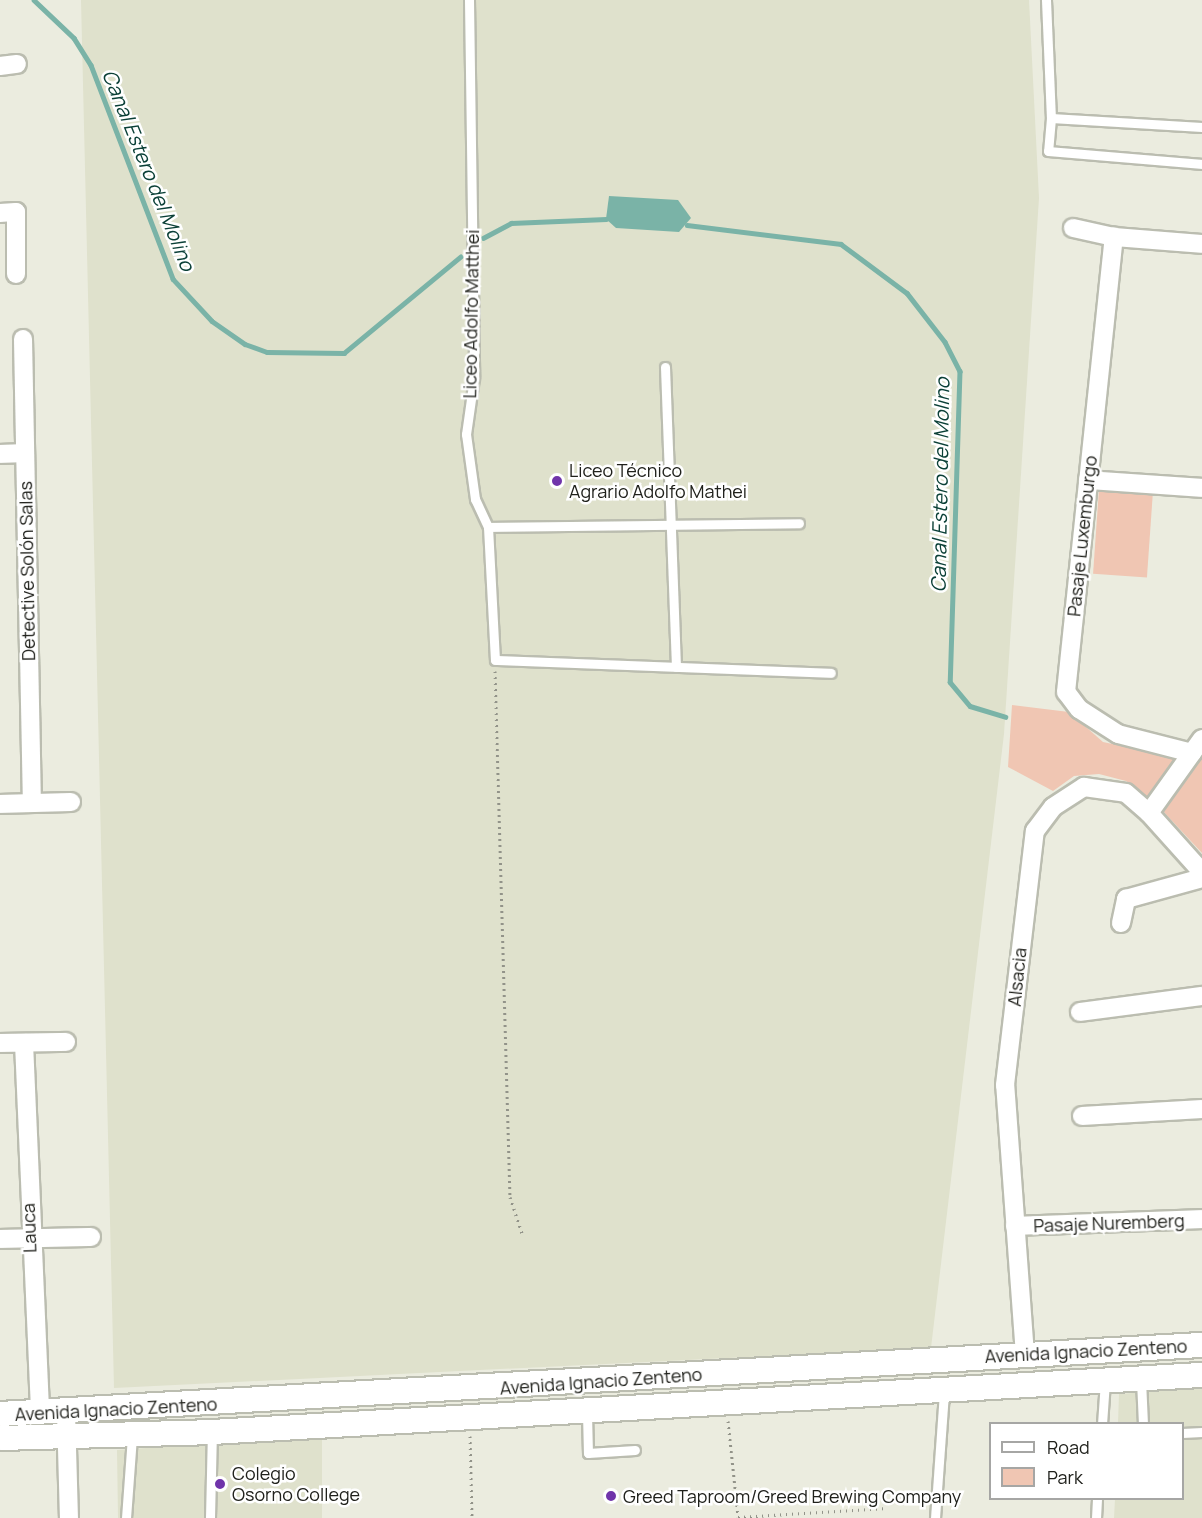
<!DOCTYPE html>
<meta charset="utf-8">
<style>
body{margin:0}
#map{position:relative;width:1202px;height:1518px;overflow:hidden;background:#ebecdf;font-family:Manrope,sans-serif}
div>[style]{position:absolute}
.built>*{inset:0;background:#dfe1cc}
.green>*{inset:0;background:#f0c6b3;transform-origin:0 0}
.water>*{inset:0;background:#7ab3a7}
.stream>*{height:4.5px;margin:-2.25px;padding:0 2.25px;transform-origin:2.25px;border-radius:2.25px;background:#7ab3a7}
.path>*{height:3px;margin-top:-1.5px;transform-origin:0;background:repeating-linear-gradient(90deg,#929389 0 1.5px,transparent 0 6px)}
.roads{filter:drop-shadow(2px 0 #bbbdb0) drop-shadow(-2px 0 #bbbdb0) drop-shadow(0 2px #bbbdb0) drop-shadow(0 -2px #bbbdb0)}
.lane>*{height:9px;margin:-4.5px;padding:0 4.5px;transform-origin:4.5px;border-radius:4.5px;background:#fff}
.street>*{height:18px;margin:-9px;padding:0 9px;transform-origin:9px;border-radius:9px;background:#fff}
.secondary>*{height:24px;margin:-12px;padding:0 12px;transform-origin:12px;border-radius:12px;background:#fff}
.dots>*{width:16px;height:16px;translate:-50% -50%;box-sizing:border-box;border:3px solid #fff;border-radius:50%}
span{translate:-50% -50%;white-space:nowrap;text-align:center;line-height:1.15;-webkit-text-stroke:5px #fff;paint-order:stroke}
.street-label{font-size:18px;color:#20211c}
.poi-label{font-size:18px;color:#20211c}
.left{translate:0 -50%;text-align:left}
.water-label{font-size:20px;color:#0b4037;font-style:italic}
.legend{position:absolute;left:989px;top:1422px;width:195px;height:78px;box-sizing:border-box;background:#fff;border:2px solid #a6a6a4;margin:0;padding:8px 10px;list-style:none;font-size:18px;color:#20211c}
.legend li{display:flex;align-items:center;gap:12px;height:30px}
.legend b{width:30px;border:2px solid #a6a6a4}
</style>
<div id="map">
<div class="built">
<i style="clip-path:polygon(81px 0,1029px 0,1039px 198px,1004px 734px,931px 1348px,114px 1388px)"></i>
<i style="clip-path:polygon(1202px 1388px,1202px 1518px,1114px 1518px,1115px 1499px,1182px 1498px,1182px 1424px,1118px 1423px,1119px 1394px)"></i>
<i style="clip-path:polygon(322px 1436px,322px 1518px,118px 1518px,117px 1450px)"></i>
</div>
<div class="green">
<i style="left:1099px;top:489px;width:54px;height:85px;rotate:4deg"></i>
<i style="clip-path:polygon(1012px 705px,1069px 712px,1103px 742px,1178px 758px,1147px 797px,1126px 781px,1099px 774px,1074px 776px,1053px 791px,1008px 767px)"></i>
<i style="clip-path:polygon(1202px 751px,1202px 853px,1161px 809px)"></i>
</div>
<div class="water">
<i style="clip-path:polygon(609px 196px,678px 200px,691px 218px,679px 232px,616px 228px,606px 219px)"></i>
</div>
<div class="stream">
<i style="left:34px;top:0;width:55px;rotate:43.5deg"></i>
<i style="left:74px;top:38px;width:32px;rotate:58deg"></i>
<i style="left:91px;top:65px;width:229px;rotate:69deg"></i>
<i style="left:173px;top:279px;width:57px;rotate:47.1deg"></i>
<i style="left:212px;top:321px;width:40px;rotate:34.9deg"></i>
<i style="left:245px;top:344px;width:23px;rotate:20deg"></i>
<i style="left:267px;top:352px;width:77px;rotate:0.7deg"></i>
<i style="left:344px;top:353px;width:151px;rotate:-39.6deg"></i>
<i style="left:687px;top:225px;width:155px;rotate:7deg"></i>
<i style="left:841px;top:244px;width:82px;rotate:36.6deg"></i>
<i style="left:907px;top:293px;width:62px;rotate:52.2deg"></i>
<i style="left:945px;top:342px;width:33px;rotate:63deg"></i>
<i style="left:960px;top:371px;width:311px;rotate:91.8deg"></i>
<i style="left:950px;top:682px;width:31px;rotate:50deg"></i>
<i style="left:970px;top:706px;width:37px;rotate:17deg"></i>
<i style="left:483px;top:238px;width:32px;rotate:-28deg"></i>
<i style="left:511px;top:223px;width:95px;rotate:-2.4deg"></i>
</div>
<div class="path">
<i style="left:495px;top:671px;width:526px;rotate:88.37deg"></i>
<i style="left:510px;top:1197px;width:41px;rotate:71.6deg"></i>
<i style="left:728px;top:1421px;width:96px;rotate:84deg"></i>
<i style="left:470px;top:1436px;width:82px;rotate:88.6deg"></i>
<i style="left:738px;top:1517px;width:150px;rotate:-3.4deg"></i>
</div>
<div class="roads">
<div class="lane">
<i style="left:469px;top:0;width:378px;rotate:89.2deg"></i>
<i style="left:474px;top:378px;width:57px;rotate:98.1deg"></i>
<i style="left:466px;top:434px;width:66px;rotate:82.1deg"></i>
<i style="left:475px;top:499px;width:31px;rotate:65deg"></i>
<i style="left:488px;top:527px;width:133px;rotate:87deg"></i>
<i style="left:495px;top:660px;width:336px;rotate:2.2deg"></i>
<i style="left:1046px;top:0;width:118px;rotate:87.6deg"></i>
<i style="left:1051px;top:118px;width:151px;rotate:3.4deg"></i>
<i style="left:1051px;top:118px;width:33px;rotate:95deg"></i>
<i style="left:1048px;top:151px;width:155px;rotate:4.8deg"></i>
<i style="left:665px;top:367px;width:300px;rotate:87.9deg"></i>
<i style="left:488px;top:527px;width:311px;rotate:-0.7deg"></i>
<i style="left:1141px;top:1380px;width:44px;rotate:87.4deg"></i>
<i style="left:587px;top:1413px;width:40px;rotate:88.6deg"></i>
<i style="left:588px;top:1453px;width:47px;rotate:-3.7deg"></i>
<i style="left:1102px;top:1424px;width:43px;rotate:-86deg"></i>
<i style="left:1182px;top:1433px;width:20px;rotate:-3deg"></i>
<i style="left:126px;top:1518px;width:82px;rotate:-85.8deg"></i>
<i style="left:210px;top:1518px;width:85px;rotate:-88.7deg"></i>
<i style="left:935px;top:1518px;width:126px;rotate:-85.9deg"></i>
<i style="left:1096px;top:1518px;width:20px;rotate:-87deg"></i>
</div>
<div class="street">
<i style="left:0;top:66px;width:17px;rotate:-7deg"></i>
<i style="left:0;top:213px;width:16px;rotate:-4deg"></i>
<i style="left:16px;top:212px;width:62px;rotate:90deg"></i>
<i style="left:1073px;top:228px;width:42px;rotate:12.4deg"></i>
<i style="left:23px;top:339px;width:464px;rotate:88.9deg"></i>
<i style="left:0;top:454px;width:25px;rotate:-2deg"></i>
<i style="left:1088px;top:480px;width:114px;rotate:4deg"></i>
<i style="left:1192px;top:753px;width:76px;rotate:-165.6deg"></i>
<i style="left:1118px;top:734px;width:46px;rotate:-147.3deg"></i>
<i style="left:1079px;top:709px;width:21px;rotate:-127deg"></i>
<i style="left:1066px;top:692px;width:458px;rotate:-84deg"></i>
<i style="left:1114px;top:237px;width:88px;rotate:4.5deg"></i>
<i style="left:0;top:804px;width:71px;rotate:-1.6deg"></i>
<i style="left:1149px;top:813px;width:79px;rotate:48.1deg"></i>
<i style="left:1121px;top:923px;width:25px;rotate:-78deg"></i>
<i style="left:1126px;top:899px;width:79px;rotate:-15.4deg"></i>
<i style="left:1080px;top:1012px;width:123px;rotate:-7.5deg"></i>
<i style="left:0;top:1043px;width:66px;rotate:-0.9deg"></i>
<i style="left:24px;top:1043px;width:370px;rotate:87.5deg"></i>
<i style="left:1082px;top:1116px;width:120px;rotate:-3.3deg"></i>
<i style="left:1015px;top:1226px;width:187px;rotate:-2.1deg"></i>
<i style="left:0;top:1239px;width:91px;rotate:-1.3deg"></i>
<i style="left:1025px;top:1355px;width:271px;rotate:-94.2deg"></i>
<i style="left:1005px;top:1085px;width:256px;rotate:-83.3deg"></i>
<i style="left:1035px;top:831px;width:30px;rotate:-53deg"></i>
<i style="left:1053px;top:807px;width:37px;rotate:-33deg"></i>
<i style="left:1084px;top:787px;width:42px;rotate:8.1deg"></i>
<i style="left:1126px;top:793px;width:30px;rotate:41deg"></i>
<i style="left:1149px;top:813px;width:91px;rotate:-54.4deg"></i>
<i style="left:66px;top:1412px;width:106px;rotate:88.4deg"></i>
</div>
<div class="secondary">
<i style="left:0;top:1414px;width:1204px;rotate:-3.29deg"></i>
<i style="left:0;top:1438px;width:212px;rotate:-1.6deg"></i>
<i style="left:212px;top:1432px;width:992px;rotate:-3.3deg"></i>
</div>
</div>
<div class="dots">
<i style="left:557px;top:481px;background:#7034aa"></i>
<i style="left:220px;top:1484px;background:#7034aa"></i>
<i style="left:611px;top:1496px;background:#7034aa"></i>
</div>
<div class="street-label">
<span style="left:471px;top:314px;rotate:-89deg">Liceo Adolfo Matthei</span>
<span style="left:1082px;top:536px;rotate:-84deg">Pasaje Luxemburgo</span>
<span style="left:27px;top:571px;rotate:-91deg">Detective Solón Salas</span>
<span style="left:1017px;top:977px;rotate:-84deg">Alsacia</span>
<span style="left:1109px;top:1223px;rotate:-2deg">Pasaje Nuremberg</span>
<span style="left:29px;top:1228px;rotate:-92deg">Lauca</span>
<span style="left:1086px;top:1351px;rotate:-3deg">Avenida Ignacio Zenteno</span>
<span style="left:601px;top:1381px;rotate:-4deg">Avenida Ignacio Zenteno</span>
<span style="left:116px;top:1409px;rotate:-3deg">Avenida Ignacio Zenteno</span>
</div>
<div class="poi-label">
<span class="left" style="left:569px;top:481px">Liceo Técnico<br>Agrario Adolfo Mathei</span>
<span class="left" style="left:232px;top:1484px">Colegio<br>Osorno College</span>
<span class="left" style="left:623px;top:1496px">Greed Taproom/Greed Brewing Company</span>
</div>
<div class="water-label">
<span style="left:149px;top:170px;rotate:68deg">Canal Estero del Molino</span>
<span style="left:940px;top:485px;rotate:-89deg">Canal Estero del Molino</span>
</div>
<ul class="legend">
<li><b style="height:8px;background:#fff"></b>Road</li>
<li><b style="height:16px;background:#f0c6b3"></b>Park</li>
</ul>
</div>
